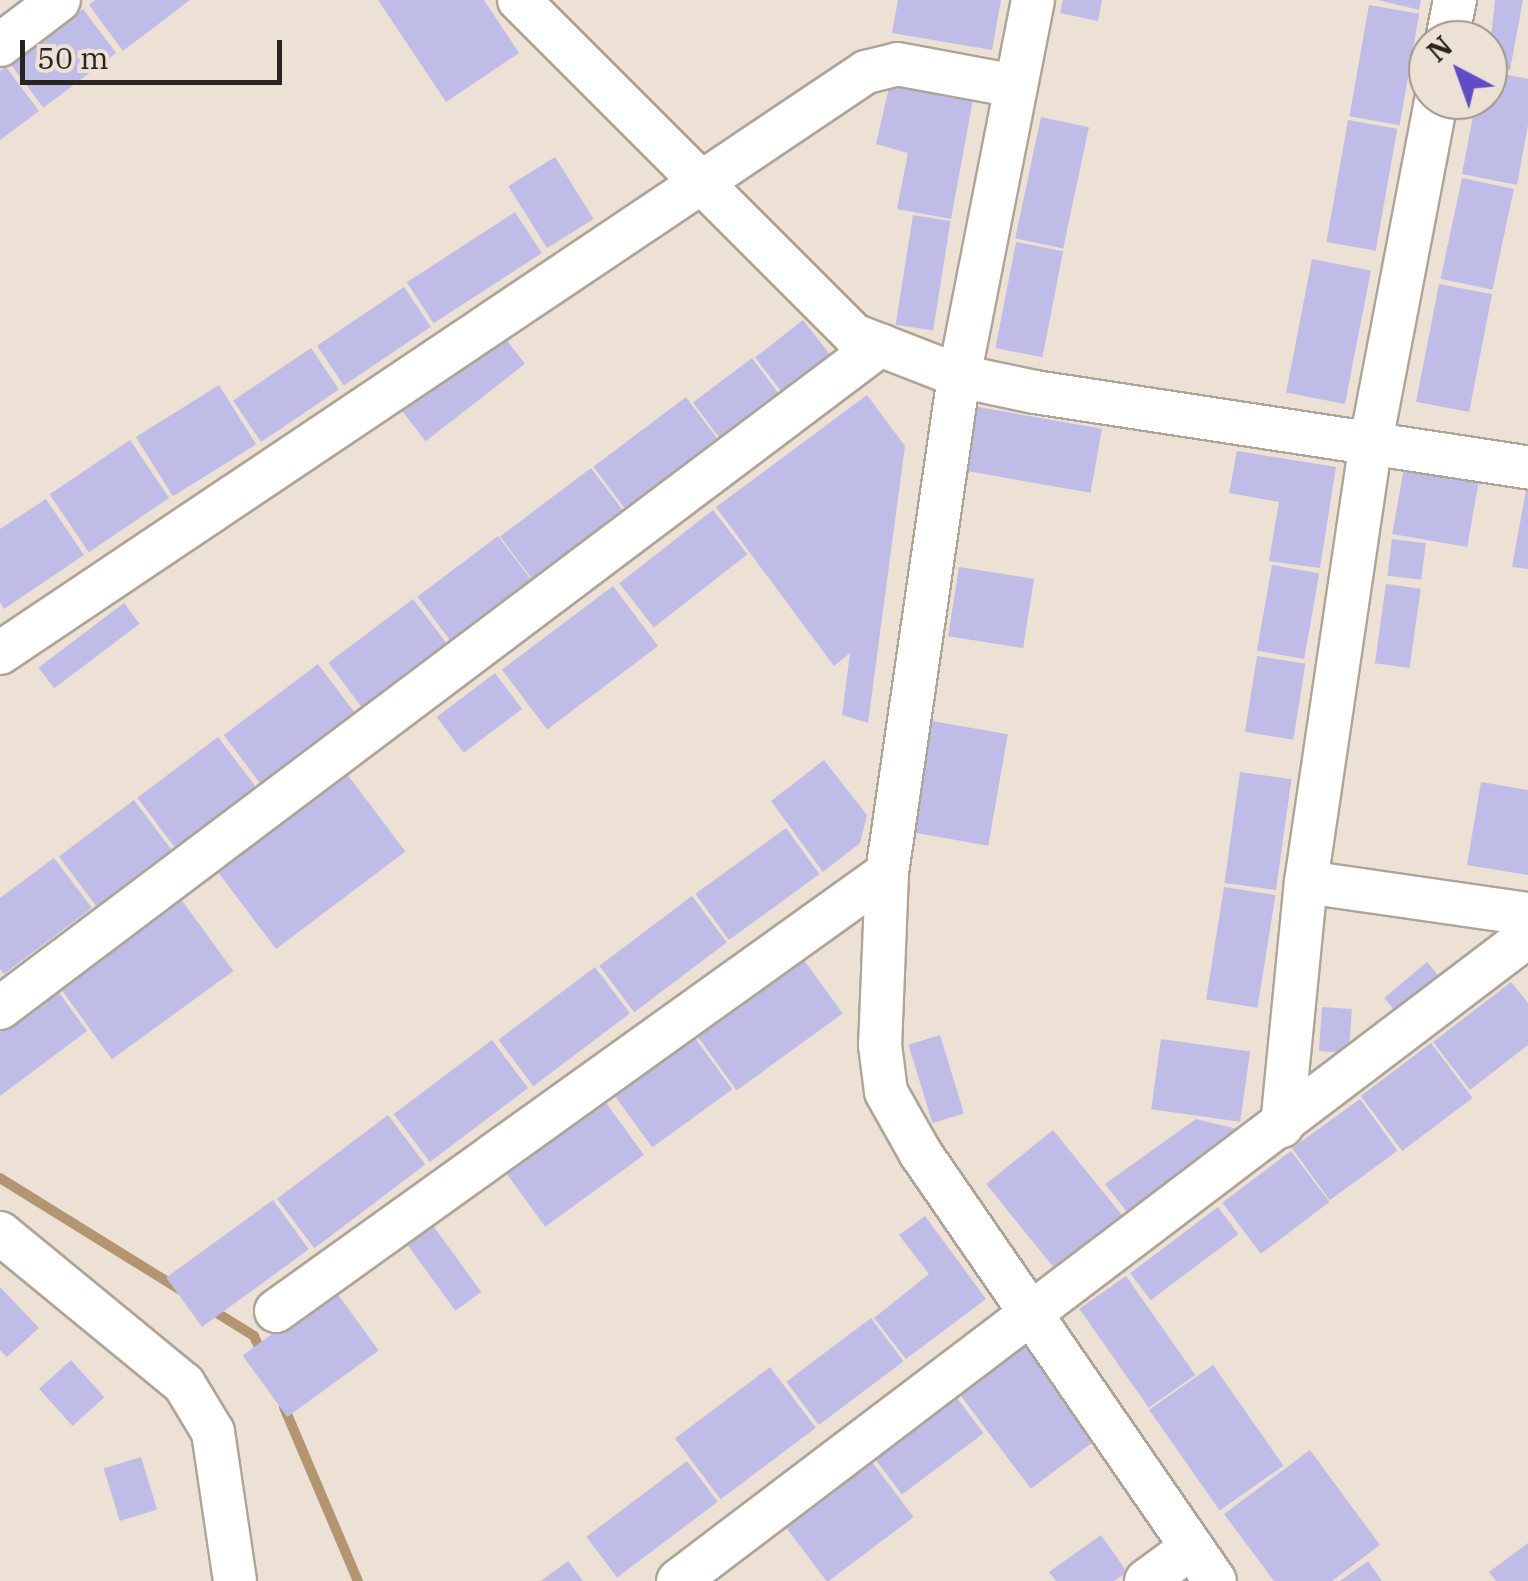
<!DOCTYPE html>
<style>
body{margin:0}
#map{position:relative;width:1528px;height:1581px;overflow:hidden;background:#ece1d4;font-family:"IBM Plex Serif",serif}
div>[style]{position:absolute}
.stream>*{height:10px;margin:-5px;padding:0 5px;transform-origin:5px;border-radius:5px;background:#b39572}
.building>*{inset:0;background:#bfbde8;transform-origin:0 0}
.roads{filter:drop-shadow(2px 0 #afa498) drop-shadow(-2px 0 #afa498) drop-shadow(0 2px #afa498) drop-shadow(0 -2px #afa498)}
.minor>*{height:42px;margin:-21px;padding:0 21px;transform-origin:21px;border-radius:21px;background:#fff}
span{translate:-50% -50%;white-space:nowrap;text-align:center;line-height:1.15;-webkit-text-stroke:9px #ece1d4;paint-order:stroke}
.north{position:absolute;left:1408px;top:20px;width:100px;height:100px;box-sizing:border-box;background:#ece1d4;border:2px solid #9e958c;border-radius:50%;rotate:319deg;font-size:28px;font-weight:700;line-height:40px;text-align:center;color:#28241f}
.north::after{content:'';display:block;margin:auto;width:35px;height:45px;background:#624cc5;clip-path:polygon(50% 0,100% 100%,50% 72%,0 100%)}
.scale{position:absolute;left:20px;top:40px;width:262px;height:45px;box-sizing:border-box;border:5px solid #28241f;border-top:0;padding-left:12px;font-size:30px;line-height:35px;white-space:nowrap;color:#28241f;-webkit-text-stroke:8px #ece1d4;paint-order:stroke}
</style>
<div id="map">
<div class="stream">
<i style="left:0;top:1178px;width:214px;rotate:31.8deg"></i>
<i style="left:209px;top:1308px;width:53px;rotate:31.9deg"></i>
<i style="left:254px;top:1336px;width:20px;rotate:66deg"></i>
<i style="left:284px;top:1407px;width:189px;rotate:67deg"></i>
</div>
<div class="building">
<i style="clip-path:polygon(95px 0,190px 0,123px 51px,89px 5px)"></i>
<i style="clip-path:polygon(378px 0,484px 0,519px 53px,446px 102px)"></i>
<i style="clip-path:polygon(898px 0,1001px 0,992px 50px,892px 33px)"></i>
<i style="clip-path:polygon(1063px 0,1102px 0,1098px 21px,1060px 13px)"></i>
<i style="clip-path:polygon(1378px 0,1421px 0,1419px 10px)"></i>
<i style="clip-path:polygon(1495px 0,1523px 0,1510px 70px,1488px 66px)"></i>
<i style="left:1369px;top:5px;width:51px;height:113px;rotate:10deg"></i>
<i style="left:83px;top:9px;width:55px;height:91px;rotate:53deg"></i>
<i style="clip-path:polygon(6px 67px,39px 111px,0 140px,0 71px)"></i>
<i style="clip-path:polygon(1488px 71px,1528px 79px,1528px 125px,1517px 185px,1462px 174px,1476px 100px,1488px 100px)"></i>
<i style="clip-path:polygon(891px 79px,974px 94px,951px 219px,897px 209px,908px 153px,876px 144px)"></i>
<i style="left:1041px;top:117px;width:49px;height:124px;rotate:12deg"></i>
<i style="left:1348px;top:120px;width:50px;height:124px;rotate:10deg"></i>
<i style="left:555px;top:157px;width:73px;height:55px;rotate:58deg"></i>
<i style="left:1462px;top:178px;width:53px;height:103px;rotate:12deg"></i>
<i style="left:515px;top:212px;width:49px;height:129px;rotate:57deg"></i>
<i style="left:913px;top:215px;width:38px;height:111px;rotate:9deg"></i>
<i style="left:1016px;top:242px;width:48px;height:108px;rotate:11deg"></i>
<i style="left:1312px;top:259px;width:60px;height:136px;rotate:11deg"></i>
<i style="left:1439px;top:284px;width:54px;height:120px;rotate:11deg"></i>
<i style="left:404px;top:287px;width:48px;height:105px;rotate:56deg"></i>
<i style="left:803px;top:320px;width:49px;height:61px;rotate:52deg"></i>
<i style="left:501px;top:333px;width:39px;height:126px;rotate:52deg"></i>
<i style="left:311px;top:348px;width:50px;height:94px;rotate:56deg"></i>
<i style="left:752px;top:358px;width:49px;height:74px;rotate:53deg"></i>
<i style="left:219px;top:385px;width:70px;height:98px;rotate:58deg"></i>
<i style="clip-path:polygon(867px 395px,905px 446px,868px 723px,842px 715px,850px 653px,834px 666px,716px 507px)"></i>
<i style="left:686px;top:397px;width:56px;height:116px;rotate:53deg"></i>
<i style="left:967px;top:405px;width:137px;height:65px;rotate:10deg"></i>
<i style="left:130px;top:440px;width:70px;height:97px;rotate:56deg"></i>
<i style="clip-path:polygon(1237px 451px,1336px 467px,1320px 568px,1269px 561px,1279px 502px,1229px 493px)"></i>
<i style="left:1405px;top:462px;width:76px;height:73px;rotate:10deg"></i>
<i style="left:591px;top:468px;width:56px;height:114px;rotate:53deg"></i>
<i style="clip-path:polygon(1526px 490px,1528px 490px,1528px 569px,1512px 567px)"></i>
<i style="clip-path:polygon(46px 499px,84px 555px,4px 609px,0 602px,0 529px)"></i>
<i style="left:713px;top:510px;width:56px;height:119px;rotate:52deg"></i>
<i style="left:498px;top:536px;width:59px;height:101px;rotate:53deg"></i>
<i style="left:1392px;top:539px;width:34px;height:37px;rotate:7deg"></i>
<i style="left:1272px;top:565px;width:48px;height:87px;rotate:10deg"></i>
<i style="left:959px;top:567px;width:76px;height:70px;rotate:9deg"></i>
<i style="left:1386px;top:584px;width:35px;height:80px;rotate:8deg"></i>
<i style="left:613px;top:586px;width:75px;height:139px;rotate:53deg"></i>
<i style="left:413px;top:599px;width:59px;height:106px;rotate:53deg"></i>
<i style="left:124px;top:603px;width:26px;height:107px;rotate:53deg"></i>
<i style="left:1257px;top:656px;width:49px;height:77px;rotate:9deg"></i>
<i style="left:318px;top:664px;width:62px;height:118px;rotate:53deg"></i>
<i style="left:495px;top:673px;width:45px;height:73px;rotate:53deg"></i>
<i style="left:932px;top:721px;width:77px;height:113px;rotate:10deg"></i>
<i style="left:218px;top:737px;width:63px;height:101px;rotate:53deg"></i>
<i style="clip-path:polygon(824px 760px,867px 815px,860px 843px,823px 872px,771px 801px)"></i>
<i style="left:1240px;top:772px;width:52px;height:112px;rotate:8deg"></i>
<i style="left:347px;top:774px;width:97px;height:162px;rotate:53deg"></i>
<i style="clip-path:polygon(1481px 782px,1528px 790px,1528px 875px,1467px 865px)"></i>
<i style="left:134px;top:800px;width:62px;height:94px;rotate:53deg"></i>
<i style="left:786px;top:828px;width:57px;height:112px;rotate:54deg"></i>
<i style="clip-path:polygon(54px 858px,92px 908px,4px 974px,0 969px,0 898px)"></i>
<i style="left:1224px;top:887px;width:52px;height:114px;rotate:9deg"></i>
<i style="left:692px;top:896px;width:58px;height:116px;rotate:53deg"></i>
<i style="left:181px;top:899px;width:89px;height:150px;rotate:54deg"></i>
<i style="left:798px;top:952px;width:76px;height:131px;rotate:54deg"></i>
<i style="left:1427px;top:962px;width:23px;height:56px;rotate:50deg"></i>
<i style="left:595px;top:967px;width:58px;height:121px;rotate:53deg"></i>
<i style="clip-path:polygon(1511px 982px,1528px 1003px,1528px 1045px,1470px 1090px,1433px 1042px)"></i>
<i style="clip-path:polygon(57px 990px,87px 1031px,0 1096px,0 1032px)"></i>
<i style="left:1322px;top:1007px;width:30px;height:44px;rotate:4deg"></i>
<i style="left:690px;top:1031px;width:72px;height:99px;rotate:54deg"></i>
<i style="left:940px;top:1035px;width:82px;height:33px;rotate:73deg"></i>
<i style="left:1161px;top:1039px;width:90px;height:71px;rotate:8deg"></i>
<i style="left:492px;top:1040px;width:60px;height:123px;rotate:53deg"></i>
<i style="left:1431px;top:1043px;width:69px;height:88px;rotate:53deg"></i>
<i style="left:601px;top:1096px;width:73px;height:122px;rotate:54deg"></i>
<i style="left:1360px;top:1099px;width:64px;height:84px;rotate:54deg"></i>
<i style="left:388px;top:1115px;width:62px;height:139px;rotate:53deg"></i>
<i style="clip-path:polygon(1196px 1119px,1237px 1129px,1127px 1212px,1105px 1184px)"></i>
<i style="left:1053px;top:1130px;width:110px;height:86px;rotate:51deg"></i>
<i style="left:1291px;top:1151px;width:64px;height:86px;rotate:53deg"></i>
<i style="left:273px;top:1200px;width:61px;height:132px;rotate:54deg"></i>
<i style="left:1218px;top:1207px;width:34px;height:110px;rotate:53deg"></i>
<i style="clip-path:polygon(925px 1216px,986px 1299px,906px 1359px,874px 1318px,929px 1274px,899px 1235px)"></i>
<i style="left:429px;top:1220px;width:89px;height:32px;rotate:54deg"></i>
<i style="left:1126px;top:1276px;width:121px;height:57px;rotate:55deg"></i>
<i style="clip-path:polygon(0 1287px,39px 1328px,7px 1357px,0 1350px)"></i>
<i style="left:334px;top:1289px;width:76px;height:113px;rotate:54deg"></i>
<i style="left:871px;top:1318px;width:54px;height:106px;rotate:53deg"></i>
<i style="left:1026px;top:1346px;width:117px;height:82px;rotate:53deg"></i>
<i style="left:71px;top:1360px;width:50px;height:43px;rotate:48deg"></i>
<i style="left:1213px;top:1365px;width:123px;height:78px;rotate:55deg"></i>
<i style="left:770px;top:1367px;width:76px;height:119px;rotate:53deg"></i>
<i style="left:957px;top:1398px;width:44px;height:102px;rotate:53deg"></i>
<i style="clip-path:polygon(1310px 1450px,1380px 1545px,1332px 1581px,1274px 1581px,1224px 1514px)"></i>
<i style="left:141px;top:1457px;width:55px;height:39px;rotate:73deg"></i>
<i style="left:687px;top:1461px;width:51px;height:126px;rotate:53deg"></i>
<i style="left:872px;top:1462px;width:69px;height:108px;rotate:53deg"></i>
<i style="clip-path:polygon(1101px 1535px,1127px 1572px,1114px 1581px,1056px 1581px,1049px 1572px)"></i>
<i style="clip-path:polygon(1528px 1543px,1528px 1581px,1496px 1581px,1489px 1572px)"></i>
<i style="clip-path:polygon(568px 1561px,583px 1581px,541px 1581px)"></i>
<i style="clip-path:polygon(1368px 1561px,1382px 1581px,1340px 1581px)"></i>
</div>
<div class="roads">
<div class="minor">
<i style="left:519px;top:0;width:474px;rotate:45deg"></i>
<i style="left:854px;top:335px;width:113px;rotate:21.3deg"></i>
<i style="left:959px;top:376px;width:78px;rotate:11.9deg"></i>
<i style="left:1035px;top:392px;width:499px;rotate:8.7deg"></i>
<i style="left:1033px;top:0;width:383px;rotate:101.1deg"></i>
<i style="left:959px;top:376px;width:502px;rotate:98.24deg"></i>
<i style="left:887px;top:873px;width:172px;rotate:92.3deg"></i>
<i style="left:880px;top:1045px;width:47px;rotate:82.7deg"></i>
<i style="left:886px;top:1092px;width:71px;rotate:60.6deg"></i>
<i style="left:921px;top:1154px;width:518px;rotate:55.45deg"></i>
<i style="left:1447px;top:40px;width:41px;rotate:-78.7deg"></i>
<i style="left:0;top:45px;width:74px;rotate:-37.3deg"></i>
<i style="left:0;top:653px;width:1043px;rotate:-33.86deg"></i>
<i style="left:866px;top:72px;width:32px;rotate:-14deg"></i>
<i style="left:897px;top:64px;width:121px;rotate:10.5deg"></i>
<i style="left:1306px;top:882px;width:224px;rotate:8.2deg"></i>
<i style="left:0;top:1008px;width:1102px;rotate:-36.99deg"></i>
<i style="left:1282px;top:1126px;width:245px;rotate:-84.4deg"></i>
<i style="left:1306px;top:882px;width:445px;rotate:-81.6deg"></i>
<i style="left:1371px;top:442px;width:348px;rotate:-79.2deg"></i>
<i style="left:0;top:1233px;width:238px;rotate:39.4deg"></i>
<i style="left:184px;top:1384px;width:56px;rotate:58.9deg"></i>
<i style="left:213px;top:1432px;width:151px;rotate:81.6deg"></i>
<i style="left:276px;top:1311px;width:752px;rotate:-35.64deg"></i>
<i style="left:678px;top:1581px;width:1067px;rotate:-37.19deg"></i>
<i style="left:1146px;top:1581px;width:57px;rotate:-36.5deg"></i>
</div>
</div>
<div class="north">N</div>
<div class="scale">50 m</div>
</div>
